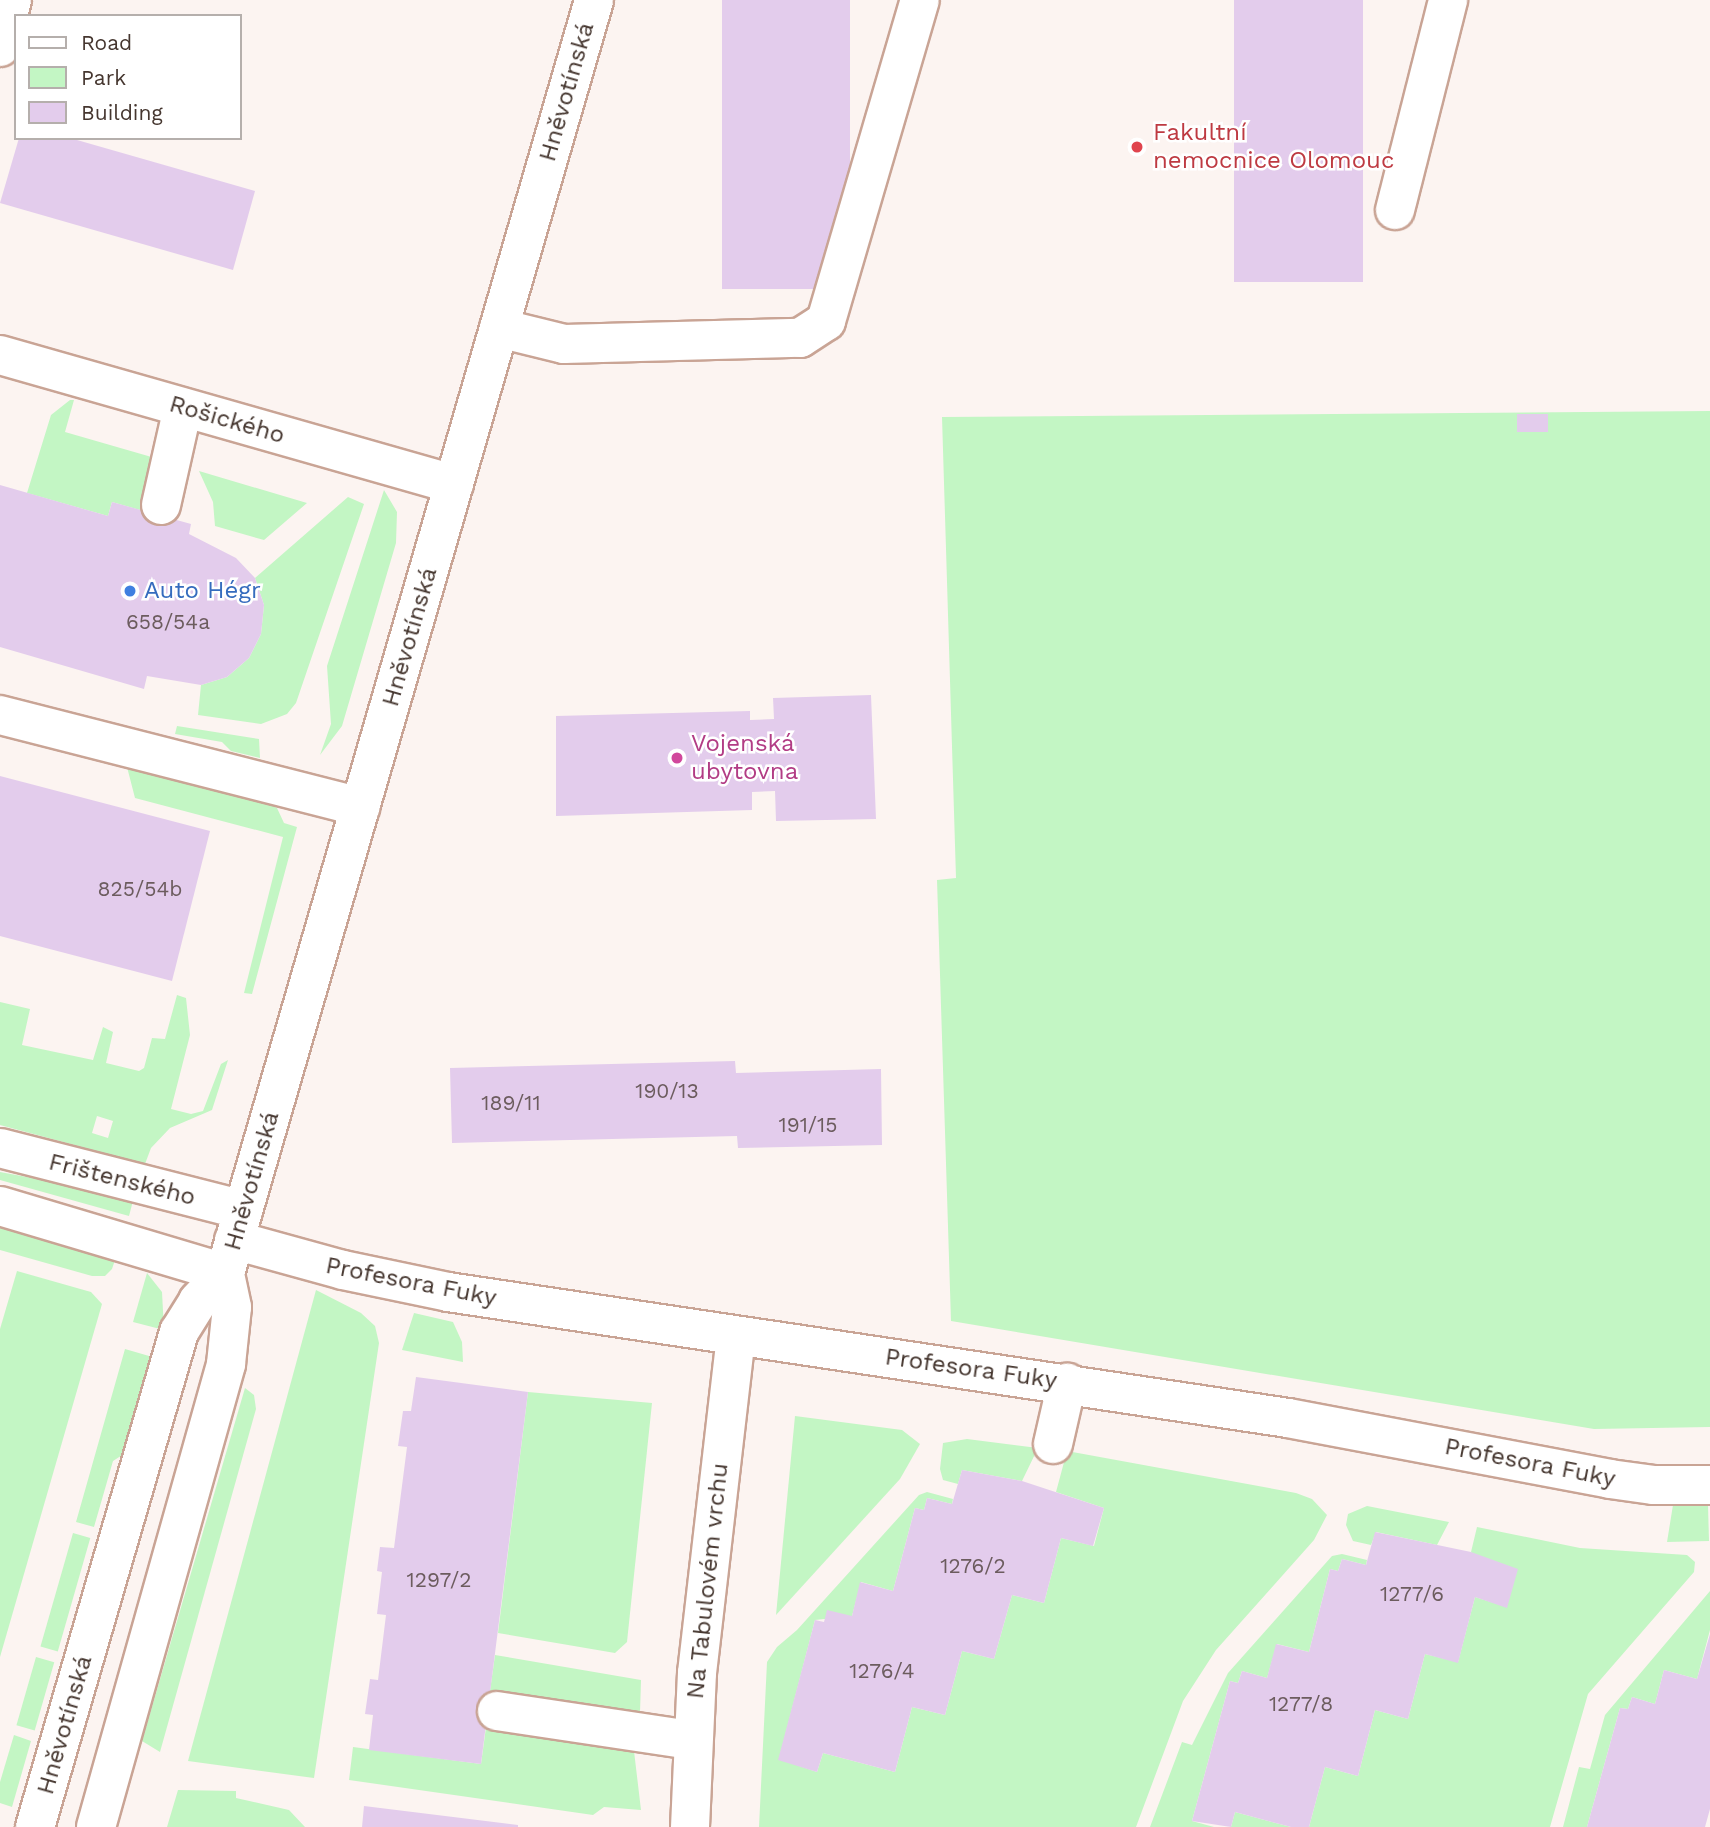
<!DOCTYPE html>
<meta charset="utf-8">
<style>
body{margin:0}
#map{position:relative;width:1710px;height:1827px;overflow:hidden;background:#fcf4f1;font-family:"Work Sans",sans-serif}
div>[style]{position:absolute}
.green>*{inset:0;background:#c3f6c4;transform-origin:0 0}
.building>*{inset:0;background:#e3ccec;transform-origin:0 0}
.roads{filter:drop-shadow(2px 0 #c9a495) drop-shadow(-2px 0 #c9a495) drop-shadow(0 2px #c9a495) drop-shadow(0 -2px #c9a495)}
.minor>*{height:38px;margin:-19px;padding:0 19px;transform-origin:19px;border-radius:19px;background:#fff}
.dots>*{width:19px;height:19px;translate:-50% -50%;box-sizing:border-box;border:4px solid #fff;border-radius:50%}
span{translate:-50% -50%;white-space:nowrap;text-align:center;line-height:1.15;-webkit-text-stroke:5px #fff;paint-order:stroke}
.number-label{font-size:21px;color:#6c5c5e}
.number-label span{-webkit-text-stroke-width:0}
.street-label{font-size:24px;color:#45362f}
.health-label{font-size:24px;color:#be3a42}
.left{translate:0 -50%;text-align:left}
.shop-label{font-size:24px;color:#366cbe}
.hotel-label{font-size:24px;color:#b23c85}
.legend{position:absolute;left:14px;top:14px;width:228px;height:126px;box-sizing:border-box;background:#fff;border:2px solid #b5afac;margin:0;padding:9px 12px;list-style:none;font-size:21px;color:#45362f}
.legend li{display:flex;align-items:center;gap:14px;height:35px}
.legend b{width:35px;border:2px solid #b5afac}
</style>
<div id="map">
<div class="green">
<i style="clip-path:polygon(70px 400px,74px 400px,65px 432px,155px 458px,140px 510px,112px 502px,108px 516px,27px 493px,51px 415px)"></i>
<i style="clip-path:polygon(1710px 411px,1710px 1427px,1594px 1429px,951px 1321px,937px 880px,956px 878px,942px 417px)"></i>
<i style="clip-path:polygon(199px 471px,307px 503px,264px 540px,215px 526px,213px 502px)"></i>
<i style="clip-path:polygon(384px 490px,397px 512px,396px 543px,342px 726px,320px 755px,331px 724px,327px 666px)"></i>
<i style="clip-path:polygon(348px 497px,364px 504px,296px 703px,287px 714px,261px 724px,198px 715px,201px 685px,227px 677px,249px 658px,261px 634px,264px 605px,255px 578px)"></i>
<i style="clip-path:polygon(177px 726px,259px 739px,260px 758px,231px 751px,222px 742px,175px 734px)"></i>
<i style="clip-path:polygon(127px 767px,265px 802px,277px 808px,284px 823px,297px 827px,252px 994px,244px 993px,283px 837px,135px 798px)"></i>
<i style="clip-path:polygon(evenodd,177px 995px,186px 998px,190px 1035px,171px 1109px,191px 1114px,203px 1111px,221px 1064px,228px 1060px,212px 1110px,170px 1128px,151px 1148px,145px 1164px,0 1125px,0 1002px,30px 1009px,22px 1045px,93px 1060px,103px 1027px,113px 1032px,106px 1063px,139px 1071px,144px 1068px,152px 1038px,165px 1039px,177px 995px,97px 1116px,113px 1121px,108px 1138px,92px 1133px,97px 1116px)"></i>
<i style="clip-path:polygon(0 1172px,134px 1197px,129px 1216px,0 1180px)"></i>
<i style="clip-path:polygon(0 1227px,115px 1260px,112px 1269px,105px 1276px,92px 1276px,0 1250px)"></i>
<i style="clip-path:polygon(17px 1271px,91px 1292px,102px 1304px,0 1657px,0 1329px)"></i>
<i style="clip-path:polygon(147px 1273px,162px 1292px,164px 1330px,133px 1322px)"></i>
<i style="clip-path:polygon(316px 1290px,361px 1313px,375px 1326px,379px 1343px,314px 1778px,188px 1761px)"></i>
<i style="clip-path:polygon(414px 1313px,453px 1322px,462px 1342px,463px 1362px,402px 1350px)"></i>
<i style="clip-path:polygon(125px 1349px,156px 1358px,130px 1450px,113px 1461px,94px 1527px,76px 1522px)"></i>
<i style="clip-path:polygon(245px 1388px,254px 1395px,256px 1409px,160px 1752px,142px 1741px)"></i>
<i style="clip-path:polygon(528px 1392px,652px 1403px,627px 1642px,615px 1653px,498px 1633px)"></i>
<i style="clip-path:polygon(795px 1416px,902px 1430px,920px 1444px,900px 1479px,776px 1615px)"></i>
<i style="clip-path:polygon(967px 1439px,1038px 1448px,1022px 1481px,962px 1470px,958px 1484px,943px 1480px,940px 1469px,943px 1443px)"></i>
<i style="clip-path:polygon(1067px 1451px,1296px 1493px,1312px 1499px,1327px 1515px,1314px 1540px,1216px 1650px,1183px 1701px,1136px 1827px,759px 1827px,767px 1662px,777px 1647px,797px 1630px,919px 1495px,927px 1492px,953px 1499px,952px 1504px,927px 1498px,924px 1510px,915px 1508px,893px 1591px,861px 1582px,852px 1616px,815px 1620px,779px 1759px,817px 1772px,823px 1753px,895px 1772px,912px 1707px,945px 1715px,962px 1651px,994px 1659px,1012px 1595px,1044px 1603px,1061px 1538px,1094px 1546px,1104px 1508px,1056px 1492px)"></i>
<i style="clip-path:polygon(1673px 1505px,1708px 1505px,1709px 1541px,1667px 1542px)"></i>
<i style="clip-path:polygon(1367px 1506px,1449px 1522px,1437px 1545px,1376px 1532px,1371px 1545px,1353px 1541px,1346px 1525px,1348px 1514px)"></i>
<i style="clip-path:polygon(1477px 1527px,1580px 1548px,1687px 1555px,1695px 1562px,1694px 1572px,1588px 1694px,1550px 1827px,1309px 1827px,1325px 1767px,1358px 1776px,1375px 1710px,1408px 1719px,1425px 1654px,1458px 1662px,1475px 1597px,1507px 1607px,1471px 1552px)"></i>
<i style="left:73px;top:1533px;width:18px;height:118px;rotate:16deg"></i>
<i style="clip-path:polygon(1342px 1554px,1367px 1560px,1366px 1565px,1342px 1559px,1338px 1571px,1330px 1569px,1309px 1652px,1277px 1644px,1267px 1678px,1242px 1671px,1238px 1683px,1230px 1681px,1192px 1821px,1214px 1827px,1150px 1827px,1182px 1742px,1192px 1745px,1228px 1673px,1332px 1556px)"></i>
<i style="clip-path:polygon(1710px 1591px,1710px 1630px,1697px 1679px,1664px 1670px,1655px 1704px,1632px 1697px,1628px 1709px,1620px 1708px,1587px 1827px,1563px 1827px,1579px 1767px,1590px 1769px,1605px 1715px)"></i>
<i style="clip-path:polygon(495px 1655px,641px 1680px,640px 1713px,489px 1698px)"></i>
<i style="left:36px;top:1657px;width:19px;height:71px;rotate:16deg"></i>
<i style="clip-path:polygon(487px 1720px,634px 1751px,641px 1810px,604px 1807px,593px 1815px,349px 1780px,353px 1747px,481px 1764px)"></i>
<i style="clip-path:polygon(14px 1735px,31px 1741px,12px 1807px,0 1803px,0 1782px)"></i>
<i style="clip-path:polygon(178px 1790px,236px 1791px,236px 1798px,289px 1810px,305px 1827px,167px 1827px)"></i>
<i style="clip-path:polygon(1235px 1812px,1291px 1827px,1231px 1827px)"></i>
</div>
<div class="building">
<i style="left:722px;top:0;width:128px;height:289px"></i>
<i style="left:1234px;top:0;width:129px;height:282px"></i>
<i style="clip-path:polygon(19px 138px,70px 138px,255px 191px,233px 270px,0 203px)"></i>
<i style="left:1517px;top:414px;width:31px;height:18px"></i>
<i style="clip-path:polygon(0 485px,108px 516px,112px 502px,191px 524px,189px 534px,236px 558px,255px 578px,264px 605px,261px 634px,249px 658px,227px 677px,201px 685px,147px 676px,144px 689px,0 647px)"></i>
<i style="clip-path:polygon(871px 695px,876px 819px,776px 821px,775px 791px,752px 792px,752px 810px,556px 816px,556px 716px,750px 711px,750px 720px,774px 719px,773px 698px)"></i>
<i style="clip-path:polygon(0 776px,210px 831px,172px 981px,0 936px)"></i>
<i style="clip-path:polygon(735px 1061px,736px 1073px,881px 1069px,882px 1145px,738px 1148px,737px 1136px,452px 1143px,450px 1068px)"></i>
<i style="clip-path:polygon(416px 1377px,528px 1392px,481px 1764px,369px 1750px,373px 1715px,365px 1714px,370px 1679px,378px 1680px,386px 1615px,377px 1614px,382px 1572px,377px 1571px,380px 1547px,394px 1548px,407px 1447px,398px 1446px,403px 1411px,411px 1411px)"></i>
<i style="clip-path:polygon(962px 1470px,1022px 1481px,1104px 1508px,1093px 1546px,1061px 1538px,1044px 1603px,1012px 1595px,994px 1659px,962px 1651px,945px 1715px,912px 1707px,895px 1772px,823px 1753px,817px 1772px,778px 1760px,815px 1620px,824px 1622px,827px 1610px,852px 1616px,860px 1582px,893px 1591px,915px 1508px,924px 1510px,927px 1498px,952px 1504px)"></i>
<i style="clip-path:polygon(1375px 1532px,1471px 1552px,1518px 1569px,1507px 1608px,1475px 1597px,1458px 1663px,1425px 1654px,1408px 1719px,1375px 1710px,1358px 1776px,1325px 1767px,1309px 1827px,1291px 1827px,1235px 1812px,1231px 1827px,1192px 1821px,1230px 1681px,1238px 1683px,1242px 1671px,1267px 1678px,1276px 1644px,1309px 1652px,1330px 1569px,1338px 1571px,1342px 1559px,1366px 1565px)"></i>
<i style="clip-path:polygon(1710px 1634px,1710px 1809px,1705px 1827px,1587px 1827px,1620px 1708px,1628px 1709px,1632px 1697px,1655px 1704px,1664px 1670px,1697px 1679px)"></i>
<i style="clip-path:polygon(364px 1806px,518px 1825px,518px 1827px,362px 1827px)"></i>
</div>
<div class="roads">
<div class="minor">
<i style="left:0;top:47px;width:49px;rotate:-75.7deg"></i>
<i style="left:1395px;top:210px;width:217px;rotate:-75.8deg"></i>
<i style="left:499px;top:328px;width:67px;rotate:13.8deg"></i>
<i style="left:564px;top:344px;width:236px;rotate:-1.5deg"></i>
<i style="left:800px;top:338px;width:31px;rotate:-33deg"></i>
<i style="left:826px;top:321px;width:334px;rotate:-73.7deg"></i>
<i style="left:0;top:355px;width:472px;rotate:15.9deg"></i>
<i style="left:161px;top:505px;width:100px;rotate:-77.3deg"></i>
<i style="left:0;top:715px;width:372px;rotate:14.3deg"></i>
<i style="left:0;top:1148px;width:251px;rotate:14.3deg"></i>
<i style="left:0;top:1206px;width:235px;rotate:16.6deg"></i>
<i style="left:234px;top:1240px;width:113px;rotate:15.4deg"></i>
<i style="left:343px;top:1270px;width:107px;rotate:11.8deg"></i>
<i style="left:448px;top:1292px;width:849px;rotate:8.53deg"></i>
<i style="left:1288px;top:1418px;width:328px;rotate:10.7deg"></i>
<i style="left:1610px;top:1479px;width:43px;rotate:7.9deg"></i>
<i style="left:1653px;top:1485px;width:57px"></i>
<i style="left:1053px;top:1444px;width:63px;rotate:-77.1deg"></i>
<i style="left:497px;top:1711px;width:197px;rotate:8.5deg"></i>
<i style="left:35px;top:1827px;width:516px;rotate:-73.78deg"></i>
<i style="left:179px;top:1332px;width:36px;rotate:-58deg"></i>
<i style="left:198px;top:1301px;width:39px;rotate:-46deg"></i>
<i style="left:96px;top:1827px;width:481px;rotate:-74.3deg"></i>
<i style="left:226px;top:1364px;width:57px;rotate:-84deg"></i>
<i style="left:232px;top:1307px;width:35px;rotate:-102deg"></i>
<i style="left:225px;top:1273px;width:1325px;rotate:-73.83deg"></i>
<i style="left:690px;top:1827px;width:154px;rotate:-87.4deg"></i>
<i style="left:697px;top:1673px;width:338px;rotate:-83.4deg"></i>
</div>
</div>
<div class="dots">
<i style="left:1137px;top:147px;background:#e0444e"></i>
<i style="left:130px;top:591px;background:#3f7fe0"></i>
<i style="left:677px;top:758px;background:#d1479c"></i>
</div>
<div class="number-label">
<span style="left:168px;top:622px">658/54a</span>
<span style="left:140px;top:889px">825/54b</span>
<span style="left:667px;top:1091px">190/13</span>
<span style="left:511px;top:1103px">189/11</span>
<span style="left:808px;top:1125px">191/15</span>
<span style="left:973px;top:1566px">1276/2</span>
<span style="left:439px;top:1580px">1297/2</span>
<span style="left:1412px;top:1594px">1277/6</span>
<span style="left:882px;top:1671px">1276/4</span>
<span style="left:1301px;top:1704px">1277/8</span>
</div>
<div class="street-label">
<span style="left:567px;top:92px;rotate:-74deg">Hněvotínská</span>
<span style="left:227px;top:420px;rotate:16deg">Rošického</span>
<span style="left:410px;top:637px;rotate:-74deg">Hněvotínská</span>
<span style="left:122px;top:1180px;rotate:14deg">Frištenského</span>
<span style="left:252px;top:1181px;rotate:-74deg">Hněvotínská</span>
<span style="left:411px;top:1282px;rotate:11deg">Profesora Fuky</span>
<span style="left:971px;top:1369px;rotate:8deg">Profesora Fuky</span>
<span style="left:1530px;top:1463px;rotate:11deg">Profesora Fuky</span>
<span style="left:708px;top:1581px;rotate:-84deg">Na Tabulovém vrchu</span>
<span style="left:65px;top:1725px;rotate:-74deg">Hněvotínská</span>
</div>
<div class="health-label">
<span class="left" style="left:1153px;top:147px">Fakultní<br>nemocnice Olomouc</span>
</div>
<div class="shop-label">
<span class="left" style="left:144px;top:591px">Auto Hégr</span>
</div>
<div class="hotel-label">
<span class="left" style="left:691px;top:758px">Vojenská<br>ubytovna</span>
</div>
<ul class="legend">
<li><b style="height:9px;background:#fff"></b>Road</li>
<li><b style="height:19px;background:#c3f6c4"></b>Park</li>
<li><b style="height:19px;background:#e3ccec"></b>Building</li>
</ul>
</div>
